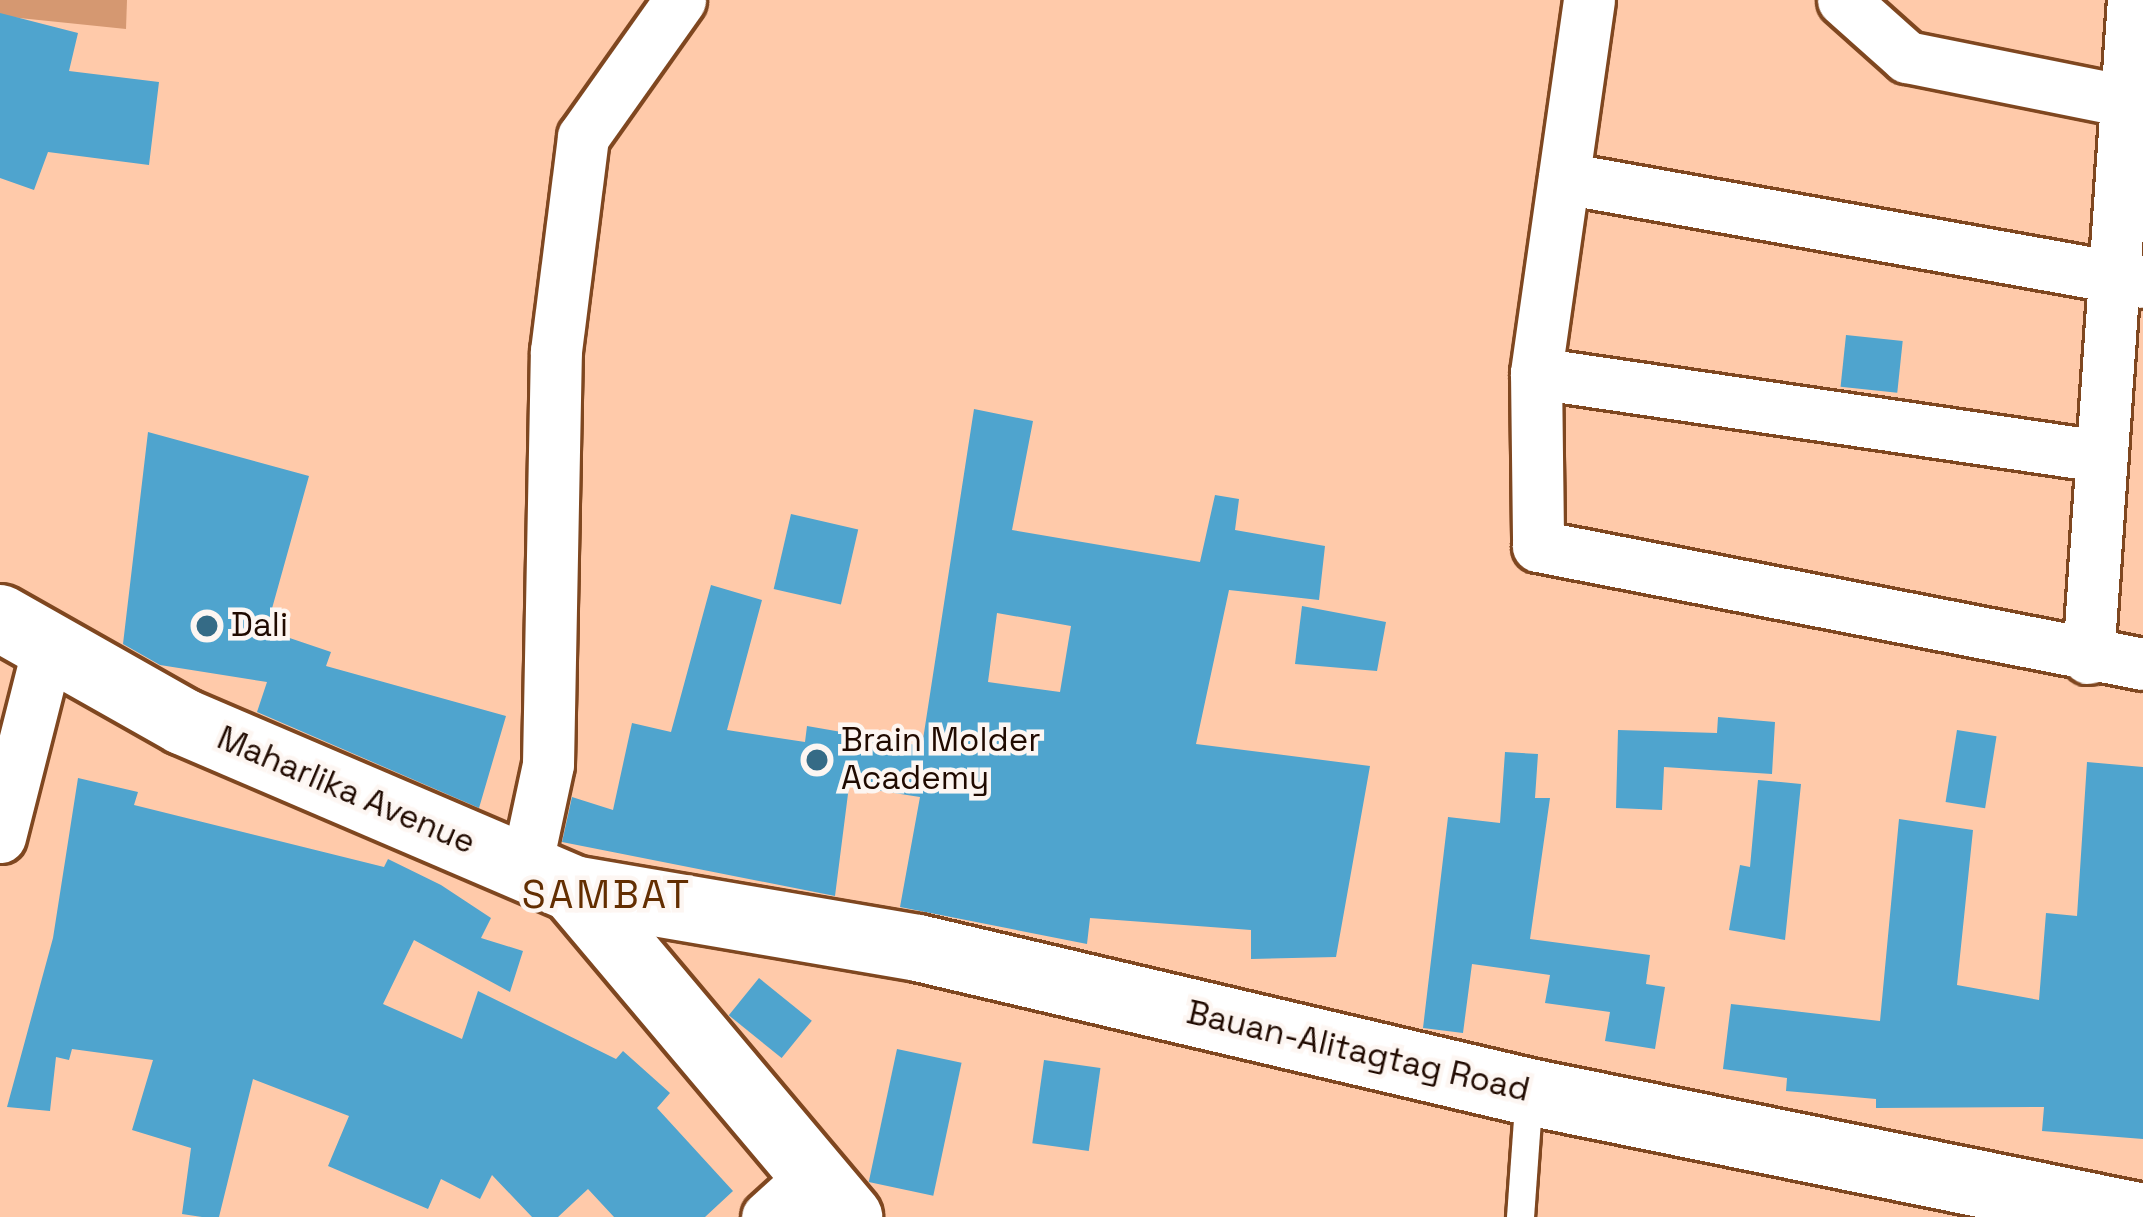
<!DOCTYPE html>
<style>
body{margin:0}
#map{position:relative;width:2143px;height:1217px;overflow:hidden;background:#ffcaaa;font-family:"Space Grotesk",sans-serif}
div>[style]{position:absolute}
.green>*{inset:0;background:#d59871}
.building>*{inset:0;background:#4fa4ce;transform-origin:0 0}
.roads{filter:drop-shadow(3px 0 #7f4720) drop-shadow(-3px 0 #7f4720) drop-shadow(0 3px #7f4720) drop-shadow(0 -3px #7f4720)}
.lane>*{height:27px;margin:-13.5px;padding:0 13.5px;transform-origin:13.5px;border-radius:13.5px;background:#fff}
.street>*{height:51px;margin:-25.5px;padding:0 25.5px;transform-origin:25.5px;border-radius:25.5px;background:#fff}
.secondary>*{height:66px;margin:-33px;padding:0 33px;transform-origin:33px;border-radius:33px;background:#fff}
.dots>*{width:33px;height:33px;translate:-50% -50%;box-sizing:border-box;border:6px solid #fdf6f2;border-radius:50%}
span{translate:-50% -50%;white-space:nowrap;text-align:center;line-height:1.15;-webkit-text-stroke:9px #fdf6f2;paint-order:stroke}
.poi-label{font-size:33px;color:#200a00}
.left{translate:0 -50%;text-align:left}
.street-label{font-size:33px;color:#200a00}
.quarter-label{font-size:39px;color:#632e01;letter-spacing:3px}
</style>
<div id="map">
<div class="green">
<i style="clip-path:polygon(0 0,127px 0,126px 29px,0 16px)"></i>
</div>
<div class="building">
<i style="clip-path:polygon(0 13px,78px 33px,69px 71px,159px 82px,149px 165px,48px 152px,34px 190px,0 178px)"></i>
<i style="left:1846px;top:335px;width:57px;height:52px;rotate:6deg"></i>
<i style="clip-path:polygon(evenodd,974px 409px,1033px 421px,1012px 530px,1200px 562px,1215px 495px,1239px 499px,1235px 530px,1325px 546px,1319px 600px,1229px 590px,1196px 744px,1370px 766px,1336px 957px,1251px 959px,1251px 930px,1090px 918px,1087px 944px,900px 907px,920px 797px,849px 786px,835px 896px,562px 842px,572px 797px,613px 810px,632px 723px,671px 732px,711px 585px,762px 600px,727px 730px,805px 742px,807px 726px,922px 746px,974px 409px,997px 613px,1071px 626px,1060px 692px,988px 682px,997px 613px)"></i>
<i style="clip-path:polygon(148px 432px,309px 476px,266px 630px,331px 652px,326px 666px,506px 716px,479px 808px,257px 712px,267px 682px,160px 665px,123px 644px)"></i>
<i style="left:791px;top:514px;width:69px;height:77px;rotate:13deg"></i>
<i style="clip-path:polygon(1302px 606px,1386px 622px,1377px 671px,1295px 664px)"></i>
<i style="clip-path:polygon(1718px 717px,1775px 722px,1772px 774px,1664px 767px,1662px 810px,1616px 808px,1618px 730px,1717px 733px)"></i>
<i style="left:1957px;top:730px;width:40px;height:73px;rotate:9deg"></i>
<i style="clip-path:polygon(1505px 752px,1538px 754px,1535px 798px,1550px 798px,1530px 939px,1650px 955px,1646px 984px,1665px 987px,1655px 1049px,1605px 1041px,1610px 1012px,1545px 1003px,1550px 975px,1472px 964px,1463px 1033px,1423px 1028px,1448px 817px,1500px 823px)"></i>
<i style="clip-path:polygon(2087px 762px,2143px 767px,2143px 1139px,2042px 1131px,2044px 1107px,1876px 1108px,1876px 1099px,1786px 1091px,1787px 1078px,1723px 1069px,1731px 1004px,1880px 1021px,1899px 819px,1973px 830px,1957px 985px,2039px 1000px,2046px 913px,2077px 916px)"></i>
<i style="clip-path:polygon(78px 778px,138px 792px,134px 805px,384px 867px,388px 859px,441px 885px,491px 918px,481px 938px,523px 951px,510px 992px,414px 940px,383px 1004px,462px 1039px,478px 991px,616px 1059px,623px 1051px,670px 1093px,657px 1108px,733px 1191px,705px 1217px,614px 1217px,588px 1189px,558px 1217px,532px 1217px,492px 1175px,480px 1199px,441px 1179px,428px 1209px,328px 1166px,349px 1116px,253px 1079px,219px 1217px,202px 1217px,182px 1214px,191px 1148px,132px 1130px,153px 1060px,72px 1049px,69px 1060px,56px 1057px,50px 1111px,7px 1107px,53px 938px)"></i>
<i style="clip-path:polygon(1758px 780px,1801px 784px,1785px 940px,1729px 930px,1740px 865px,1750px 867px)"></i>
<i style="left:759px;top:978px;width:68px;height:48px;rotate:39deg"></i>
<i style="left:897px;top:1049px;width:66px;height:136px;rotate:12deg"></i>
<i style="left:1044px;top:1060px;width:57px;height:84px;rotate:8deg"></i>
</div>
<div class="roads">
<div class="lane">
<i style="left:1520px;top:1217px;width:125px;rotate:-85.9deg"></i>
</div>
<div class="street">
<i style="left:1589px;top:0;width:377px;rotate:98.1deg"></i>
<i style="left:1536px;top:373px;width:173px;rotate:89.3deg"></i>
<i style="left:1538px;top:546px;width:616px;rotate:11.04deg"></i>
<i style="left:1843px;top:0;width:86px;rotate:41.7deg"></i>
<i style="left:1907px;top:57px;width:223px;rotate:11.4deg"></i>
<i style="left:1564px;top:178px;width:588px;rotate:10.18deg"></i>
<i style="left:1536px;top:373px;width:570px;rotate:8.37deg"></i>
<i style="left:2088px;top:658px;width:660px;rotate:-86.09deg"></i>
<i style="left:0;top:837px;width:196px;rotate:-75.8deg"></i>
<i style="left:526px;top:867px;width:105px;rotate:-77.9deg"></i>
<i style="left:548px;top:764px;width:413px;rotate:-88.9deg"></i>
<i style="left:556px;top:351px;width:216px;rotate:-82.8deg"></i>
<i style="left:583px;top:137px;width:168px;rotate:-54.7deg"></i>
<i style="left:767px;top:1217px;width:61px;rotate:-42.3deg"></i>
</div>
<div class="secondary">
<i style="left:0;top:618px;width:211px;rotate:29.5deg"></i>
<i style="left:184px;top:722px;width:423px;rotate:23.2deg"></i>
<i style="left:573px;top:889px;width:429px;rotate:49.9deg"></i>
<i style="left:573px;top:889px;width:350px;rotate:9.7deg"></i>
<i style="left:918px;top:948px;width:628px;rotate:13.26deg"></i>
<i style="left:1529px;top:1092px;width:627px;rotate:11.51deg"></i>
</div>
</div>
<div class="dots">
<i style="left:207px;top:626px;background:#356b86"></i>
<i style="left:817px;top:760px;background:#356b86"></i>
</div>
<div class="poi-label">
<span class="left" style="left:231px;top:626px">Dali</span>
<span class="left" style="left:841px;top:760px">Brain Molder<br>Academy</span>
</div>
<div class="street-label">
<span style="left:346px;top:791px;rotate:23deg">Maharlika Avenue</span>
<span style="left:1358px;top:1052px;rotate:13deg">Bauan-Alitagtag Road</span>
</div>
<div class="quarter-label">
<span style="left:607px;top:895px">SAMBAT</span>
</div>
</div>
